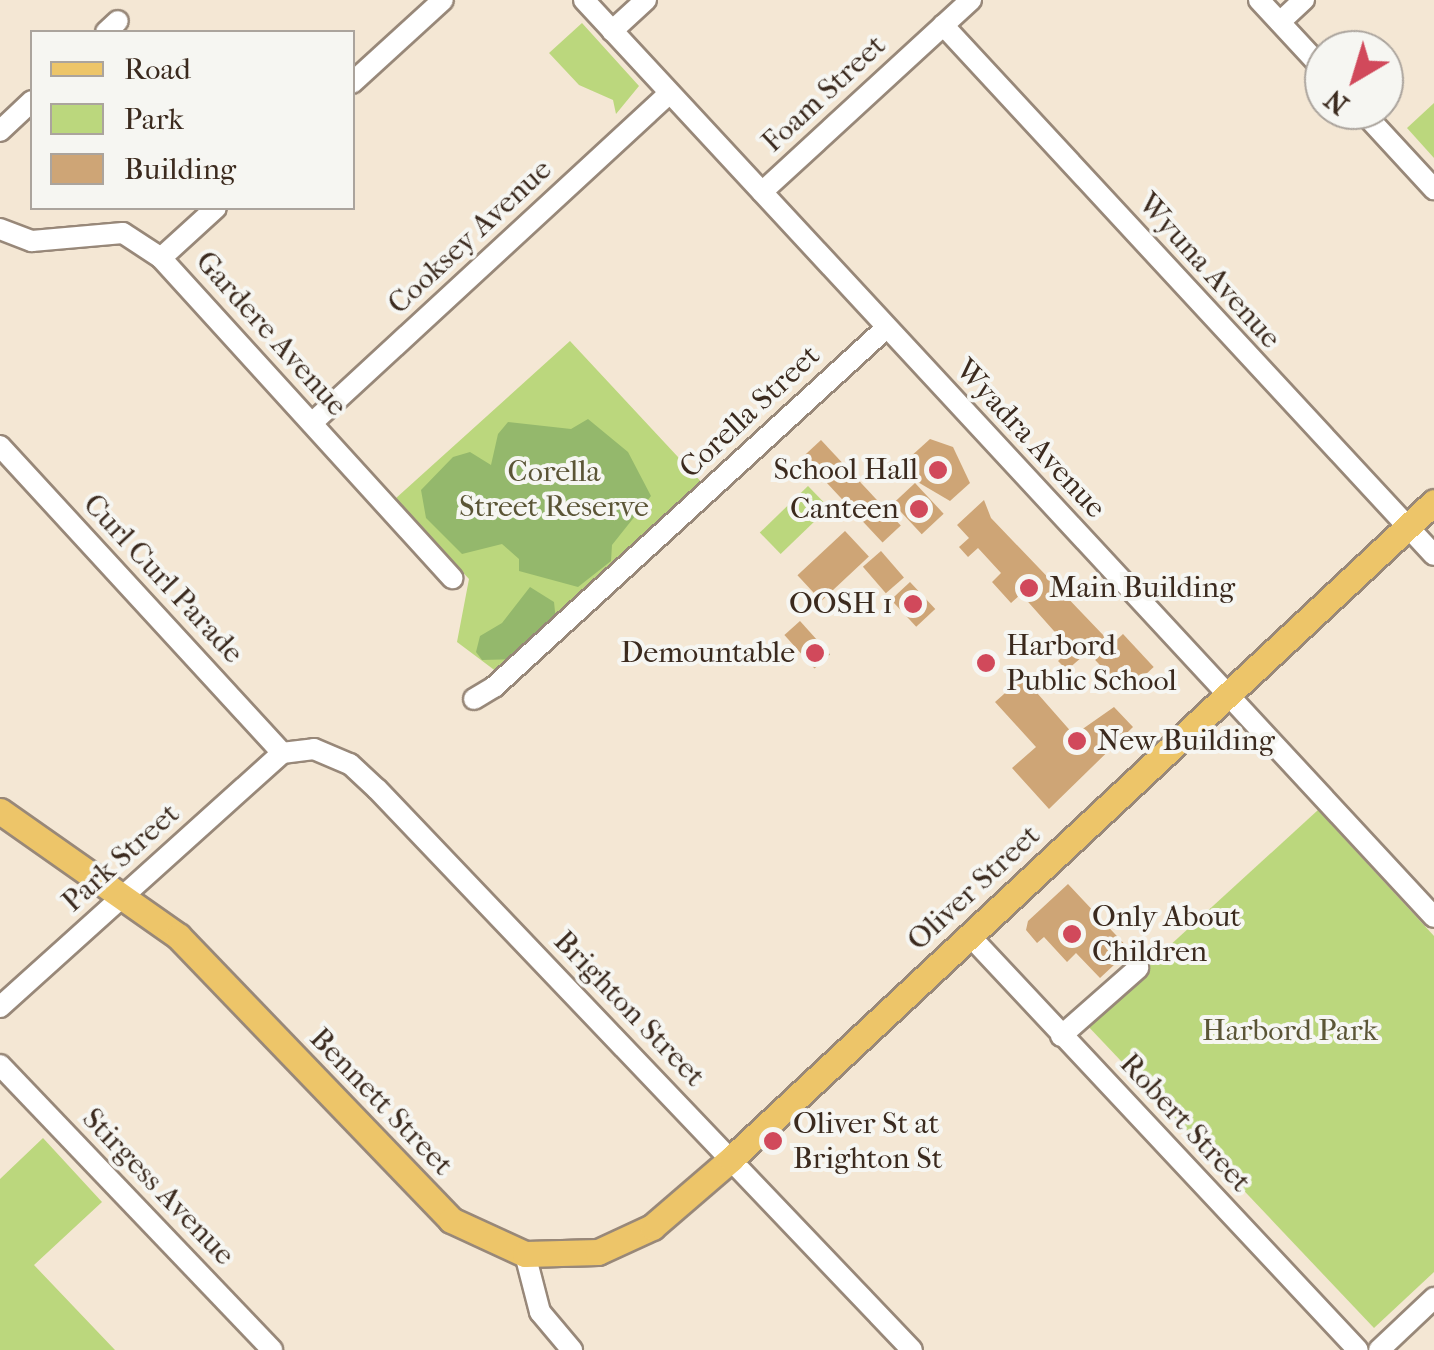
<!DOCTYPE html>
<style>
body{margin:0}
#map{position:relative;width:1434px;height:1350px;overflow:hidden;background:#f4e7d4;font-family:"IM FELL French Canon",serif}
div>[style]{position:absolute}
.green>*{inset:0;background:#bbd77d;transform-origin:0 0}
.forest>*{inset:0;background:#94b86c}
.building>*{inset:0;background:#cea576;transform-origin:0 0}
.roads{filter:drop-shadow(2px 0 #988879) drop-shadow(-2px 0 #988879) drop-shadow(0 2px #988879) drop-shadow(0 -2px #988879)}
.minor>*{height:20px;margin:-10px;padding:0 10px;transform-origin:10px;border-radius:10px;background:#fff}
.major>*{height:25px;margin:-12.5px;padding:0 12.5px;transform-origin:12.5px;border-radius:12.5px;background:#edc569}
.dots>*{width:28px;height:28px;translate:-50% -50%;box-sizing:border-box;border:5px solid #f6f6f2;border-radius:50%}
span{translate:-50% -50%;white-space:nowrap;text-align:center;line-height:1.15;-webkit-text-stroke:8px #f6f6f2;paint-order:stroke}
.street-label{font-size:30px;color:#3b2a1e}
.poi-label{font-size:30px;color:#3b2a1e}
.right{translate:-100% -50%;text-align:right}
.left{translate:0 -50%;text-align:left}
.park-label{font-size:30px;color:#5b5536}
.legend{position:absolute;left:30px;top:30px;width:325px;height:180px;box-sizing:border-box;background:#f6f6f2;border:2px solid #aba49d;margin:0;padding:12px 18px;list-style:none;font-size:30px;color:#3b2a1e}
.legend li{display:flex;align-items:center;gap:20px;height:50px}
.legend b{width:50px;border:2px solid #aba49d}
.north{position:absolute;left:1304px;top:30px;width:100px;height:100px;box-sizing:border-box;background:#f6f6f2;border:2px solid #aba49d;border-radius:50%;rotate:218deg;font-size:28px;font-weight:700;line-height:40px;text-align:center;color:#3b2a1e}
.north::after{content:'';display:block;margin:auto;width:35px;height:45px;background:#d1495b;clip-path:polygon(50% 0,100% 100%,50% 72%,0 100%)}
</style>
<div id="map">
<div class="green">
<i style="clip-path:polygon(582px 23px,639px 86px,616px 114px,613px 100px,579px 85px,549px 53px)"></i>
<i style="clip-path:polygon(1434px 103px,1434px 158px,1407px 128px)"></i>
<i style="clip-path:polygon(570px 341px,705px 486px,497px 672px,457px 642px,469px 579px,395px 499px)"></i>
<i style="left:808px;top:486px;width:30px;height:67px;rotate:46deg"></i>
<i style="clip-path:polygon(1318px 810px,1434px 936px,1434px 1272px,1374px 1328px,1085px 1023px)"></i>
<i style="clip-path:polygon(43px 1138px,102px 1202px,34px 1265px,115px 1350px,0 1350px,0 1179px)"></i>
</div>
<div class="forest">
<i style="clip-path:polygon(588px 419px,628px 452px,651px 496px,612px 545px,611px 561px,578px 587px,519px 571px,519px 559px,502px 544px,462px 554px,426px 518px,421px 490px,453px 457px,470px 452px,491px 465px,498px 434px,508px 422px,571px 429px)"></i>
<i style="clip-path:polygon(530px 587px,554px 602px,556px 621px,515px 659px,482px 660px,476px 652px,480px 636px,502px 623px)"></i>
</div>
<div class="building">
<i style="clip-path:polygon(930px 439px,953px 447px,970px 483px,950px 501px,916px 481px,909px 458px)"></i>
<i style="left:821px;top:440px;width:117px;height:25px;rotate:47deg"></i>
<i style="left:915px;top:483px;width:42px;height:30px;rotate:47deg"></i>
<i style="clip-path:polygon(984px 500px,991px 518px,1105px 637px,1067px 670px,1058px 661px,1070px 649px,1021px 594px,1011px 603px,992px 582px,1001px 573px,978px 548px,968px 557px,959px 547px,969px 538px,957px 525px)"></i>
<i style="left:845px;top:531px;width:35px;height:65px;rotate:47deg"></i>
<i style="left:881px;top:551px;width:35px;height:24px;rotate:49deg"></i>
<i style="left:910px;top:582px;width:37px;height:26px;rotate:47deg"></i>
<i style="left:800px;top:621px;width:45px;height:21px;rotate:48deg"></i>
<i style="left:1123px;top:634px;width:45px;height:38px;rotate:47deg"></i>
<i style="clip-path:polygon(1023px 677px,1074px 735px,1114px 707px,1133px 727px,1049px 809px,1012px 768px,1036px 747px,995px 702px)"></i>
<i style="clip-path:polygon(1068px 884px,1130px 950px,1100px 978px,1076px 953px,1067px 962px,1044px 937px,1037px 943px,1026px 930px,1028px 921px)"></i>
</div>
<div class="roads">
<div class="minor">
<i style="left:584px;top:0;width:1250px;rotate:47.17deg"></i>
<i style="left:1259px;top:0;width:96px;rotate:47.1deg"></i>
<i style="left:1280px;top:22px;width:33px;rotate:-43deg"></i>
<i style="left:943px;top:25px;width:722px;rotate:47.19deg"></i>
<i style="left:612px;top:31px;width:46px;rotate:-42.4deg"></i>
<i style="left:106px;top:32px;width:16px;rotate:-43deg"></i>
<i style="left:352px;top:83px;width:123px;rotate:-42.4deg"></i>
<i style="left:1361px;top:110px;width:108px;rotate:47.3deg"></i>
<i style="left:0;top:131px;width:44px;rotate:-43.2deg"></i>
<i style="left:762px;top:192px;width:284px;rotate:-42.6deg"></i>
<i style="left:0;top:229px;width:34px;rotate:21deg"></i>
<i style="left:32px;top:241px;width:91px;rotate:-5deg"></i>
<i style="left:123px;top:233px;width:45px;rotate:33.3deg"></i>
<i style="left:161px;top:258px;width:433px;rotate:47.7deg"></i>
<i style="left:161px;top:258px;width:74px;rotate:-42.3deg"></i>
<i style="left:312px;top:423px;width:485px;rotate:-42.7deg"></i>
<i style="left:0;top:446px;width:417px;rotate:47.4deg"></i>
<i style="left:474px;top:699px;width:23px;rotate:-31deg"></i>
<i style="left:494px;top:687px;width:532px;rotate:-42.48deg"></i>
<i style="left:970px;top:936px;width:567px;rotate:46.86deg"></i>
<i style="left:0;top:1007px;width:380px;rotate:-42deg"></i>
<i style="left:282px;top:753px;width:32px;rotate:-7deg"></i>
<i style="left:314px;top:749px;width:39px;rotate:23deg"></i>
<i style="left:350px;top:764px;width:37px;rotate:43deg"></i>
<i style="left:377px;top:789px;width:775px;rotate:46.36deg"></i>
<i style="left:1061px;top:1036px;width:103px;rotate:-41.4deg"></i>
<i style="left:0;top:1065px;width:394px;rotate:46.3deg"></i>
<i style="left:525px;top:1254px;width:60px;rotate:75.5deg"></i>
<i style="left:540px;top:1312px;width:50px;rotate:49.9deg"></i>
<i style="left:1379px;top:1350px;width:76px;rotate:-43.4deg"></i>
</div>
<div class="major">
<i style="left:0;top:811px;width:218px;rotate:35.1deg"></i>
<i style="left:178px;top:936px;width:394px;rotate:46.1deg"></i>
<i style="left:451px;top:1220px;width:81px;rotate:24.7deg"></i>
<i style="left:525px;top:1254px;width:73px;rotate:-1.6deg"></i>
<i style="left:598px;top:1252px;width:60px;rotate:-24.8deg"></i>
<i style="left:652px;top:1227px;width:104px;rotate:-40.7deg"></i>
<i style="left:731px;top:1159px;width:962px;rotate:-43.06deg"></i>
</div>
</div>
<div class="dots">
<i style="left:938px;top:470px;background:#d1495b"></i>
<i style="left:919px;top:509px;background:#d1495b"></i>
<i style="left:1029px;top:588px;background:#d1495b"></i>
<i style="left:913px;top:604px;background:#d1495b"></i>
<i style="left:815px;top:653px;background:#d1495b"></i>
<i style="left:986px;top:663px;background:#d1495b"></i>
<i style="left:1077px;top:741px;background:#d1495b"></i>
<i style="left:1072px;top:934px;background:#d1495b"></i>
<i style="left:773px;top:1141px;background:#d1495b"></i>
</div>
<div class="street-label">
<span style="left:824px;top:94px;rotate:-43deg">Foam Street</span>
<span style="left:470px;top:237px;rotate:-43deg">Cooksey Avenue</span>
<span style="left:1209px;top:271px;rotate:48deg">Wyuna Avenue</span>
<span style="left:271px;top:334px;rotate:48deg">Gardere Avenue</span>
<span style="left:750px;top:412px;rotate:-43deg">Corella Street</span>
<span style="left:1030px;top:439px;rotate:47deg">Wyadra Avenue</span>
<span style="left:163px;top:579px;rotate:47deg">Curl Curl Parade</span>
<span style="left:121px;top:858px;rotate:-42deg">Park Street</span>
<span style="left:974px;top:888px;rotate:-43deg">Oliver Street</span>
<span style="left:629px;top:1009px;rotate:46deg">Brighton Street</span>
<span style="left:381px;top:1102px;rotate:46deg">Bennett Street</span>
<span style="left:1185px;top:1123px;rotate:47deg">Robert Street</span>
<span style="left:158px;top:1187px;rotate:46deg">Stirgess Avenue</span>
</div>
<div class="poi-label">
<span class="right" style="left:918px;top:470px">School Hall</span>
<span class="right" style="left:899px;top:509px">Canteen</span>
<span class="left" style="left:1049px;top:588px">Main Building</span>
<span class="right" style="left:893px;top:604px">OOSH 1</span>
<span class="left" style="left:1006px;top:663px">Harbord<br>Public School</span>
<span class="right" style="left:795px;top:653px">Demountable</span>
<span class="left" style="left:1097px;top:741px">New Building</span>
<span class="left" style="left:1092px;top:934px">Only About<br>Children</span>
<span class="left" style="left:793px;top:1141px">Oliver St at<br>Brighton St</span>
</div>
<div class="park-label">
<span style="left:554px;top:489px">Corella<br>Street Reserve</span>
<span style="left:1290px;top:1031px">Harbord Park</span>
</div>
<ul class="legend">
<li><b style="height:12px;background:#edc569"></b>Road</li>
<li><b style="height:28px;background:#bbd77d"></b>Park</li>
<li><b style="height:28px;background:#cea576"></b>Building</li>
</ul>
<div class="north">N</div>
</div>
